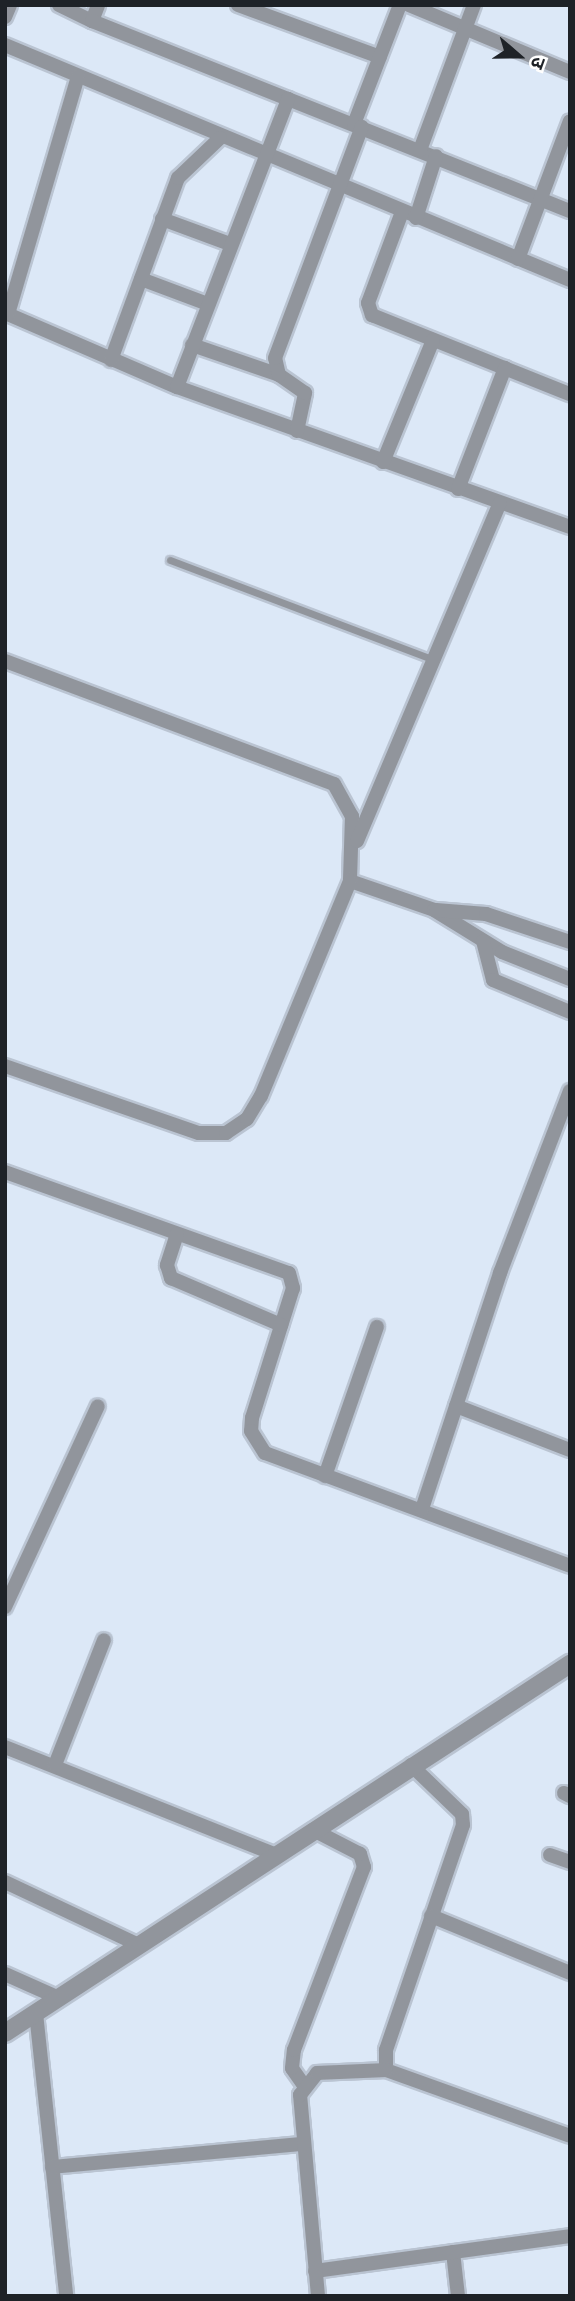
<!DOCTYPE html>
<meta charset="utf-8">
<style>
body{margin:0}
#map{position:relative;width:575px;height:2301px;overflow:hidden;background:#dce8f7;font-family:Merriweather,"Noto Sans Devanagari",serif}
div>[style]{position:absolute}
.roads{filter:drop-shadow(2px 0 #bac4d2) drop-shadow(-2px 0 #bac4d2) drop-shadow(0 2px #bac4d2) drop-shadow(0 -2px #bac4d2)}
.service>*{height:7px;margin:-3.5px;padding:0 3.5px;transform-origin:3.5px;border-radius:3.5px;background:#91959c}
.minor>*{height:14px;margin:-7px;padding:0 7px;transform-origin:7px;border-radius:7px;background:#91959c}
.tertiary>*{height:18px;margin:-9px;padding:0 9px;transform-origin:9px;border-radius:9px;background:#91959c}
span{translate:-50% -50%;white-space:nowrap;text-align:center;line-height:1.15;-webkit-text-stroke:7px #fff;paint-order:stroke}
.frame{position:absolute;inset:0;border:7px solid #1e2227;pointer-events:none}
.north{position:absolute;left:484px;top:21px;width:70px;height:70px;-webkit-text-stroke:5px #fff;paint-order:stroke;rotate:110deg;font-size:19px;font-weight:700;line-height:28px;text-align:center;color:#1e2227}
.north::after{content:'';display:block;margin:auto;width:24px;height:32px;background:#1e2227;clip-path:polygon(50% 0,100% 100%,50% 72%,0 100%)}
</style>
<div id="map">
<div class="roads">
<div class="service">
<i style="left:170px;top:560px;width:282px;rotate:20.7deg"></i>
</div>
<div class="minor">
<i style="left:59px;top:5px;width:37px;rotate:26deg"></i>
<i style="left:92px;top:21px;width:17px;rotate:-69deg"></i>
<i style="left:238px;top:5px;width:151px;rotate:20.1deg"></i>
<i style="left:409px;top:5px;width:174px;rotate:22.6deg"></i>
<i style="left:5px;top:17px;width:13px;rotate:-67deg"></i>
<i style="left:92px;top:21px;width:514px;rotate:21.68deg"></i>
<i style="left:5px;top:45px;width:612px;rotate:22.58deg"></i>
<i style="left:354px;top:124px;width:128px;rotate:-68.9deg"></i>
<i style="left:420px;top:150px;width:155px;rotate:-69.6deg"></i>
<i style="left:402px;top:212px;width:97px;rotate:110.5deg"></i>
<i style="left:368px;top:303px;width:13px;rotate:72deg"></i>
<i style="left:372px;top:315px;width:213px;rotate:21.8deg"></i>
<i style="left:416px;top:218px;width:65px;rotate:-72.1deg"></i>
<i style="left:162px;top:219px;width:72px;rotate:20.2deg"></i>
<i style="left:518px;top:259px;width:147px;rotate:-69.4deg"></i>
<i style="left:141px;top:279px;width:72px;rotate:20.5deg"></i>
<i style="left:5px;top:313px;width:187px;rotate:23.3deg"></i>
<i style="left:177px;top:387px;width:417px;rotate:19.6deg"></i>
<i style="left:8px;top:314px;width:248px;rotate:-73.6deg"></i>
<i style="left:192px;top:345px;width:92px;rotate:19deg"></i>
<i style="left:111px;top:360px;width:194px;rotate:-69.8deg"></i>
<i style="left:178px;top:178px;width:58px;rotate:-43.6deg"></i>
<i style="left:177px;top:387px;width:309px;rotate:-68.9deg"></i>
<i style="left:297px;top:431px;width:39px;rotate:-78deg"></i>
<i style="left:305px;top:393px;width:32px;rotate:-145deg"></i>
<i style="left:279px;top:375px;width:17px;rotate:-103deg"></i>
<i style="left:275px;top:358px;width:247px;rotate:-69.4deg"></i>
<i style="left:383px;top:462px;width:132px;rotate:-67.7deg"></i>
<i style="left:458px;top:489px;width:130px;rotate:-68.8deg"></i>
<i style="left:5px;top:661px;width:351px;rotate:20.5deg"></i>
<i style="left:334px;top:784px;width:37px;rotate:61deg"></i>
<i style="left:352px;top:816px;width:65px;rotate:91.8deg"></i>
<i style="left:350px;top:881px;width:89px;rotate:19deg"></i>
<i style="left:434px;top:910px;width:80px;rotate:31.7deg"></i>
<i style="left:502px;top:952px;width:73px;rotate:21.7deg"></i>
<i style="left:357px;top:841px;width:367px;rotate:-67.1deg"></i>
<i style="left:436px;top:910px;width:50px;rotate:4.6deg"></i>
<i style="left:486px;top:914px;width:89px;rotate:18.4deg"></i>
<i style="left:483px;top:941px;width:40px;rotate:75.6deg"></i>
<i style="left:493px;top:980px;width:83px;rotate:22.6deg"></i>
<i style="left:5px;top:1066px;width:205px;rotate:19.1deg"></i>
<i style="left:199px;top:1133px;width:27px"></i>
<i style="left:226px;top:1133px;width:25px;rotate:-34deg"></i>
<i style="left:247px;top:1119px;width:27px;rotate:-59deg"></i>
<i style="left:261px;top:1096px;width:233px;rotate:-67.5deg"></i>
<i style="left:5px;top:1172px;width:301px;rotate:19.6deg"></i>
<i style="left:289px;top:1273px;width:16px;rotate:75deg"></i>
<i style="left:293px;top:1288px;width:136px;rotate:107.5deg"></i>
<i style="left:252px;top:1418px;width:13px;rotate:94deg"></i>
<i style="left:251px;top:1431px;width:26px;rotate:58deg"></i>
<i style="left:265px;top:1453px;width:325px;rotate:20.3deg"></i>
<i style="left:177px;top:1234px;width:33px;rotate:108deg"></i>
<i style="left:167px;top:1265px;width:14px;rotate:73deg"></i>
<i style="left:171px;top:1278px;width:120px;rotate:23.1deg"></i>
<i style="left:456px;top:1406px;width:122px;rotate:21.1deg"></i>
<i style="left:325px;top:1476px;width:158px;rotate:-70.8deg"></i>
<i style="left:422px;top:1509px;width:249px;rotate:-71.7deg"></i>
<i style="left:500px;top:1273px;width:195px;rotate:-69deg"></i>
<i style="left:5px;top:1607px;width:221px;rotate:-65.2deg"></i>
<i style="left:5px;top:1747px;width:292px;rotate:21.7deg"></i>
<i style="left:55px;top:1765px;width:134px;rotate:-68.6deg"></i>
<i style="left:411px;top:1765px;width:71px;rotate:43.9deg"></i>
<i style="left:462px;top:1814px;width:11px;rotate:85deg"></i>
<i style="left:463px;top:1825px;width:238px;rotate:108.9deg"></i>
<i style="left:386px;top:2050px;width:20px;rotate:90deg"></i>
<i style="left:386px;top:2070px;width:195px;rotate:19.7deg"></i>
<i style="left:564px;top:1793px;width:7px;rotate:27deg"></i>
<i style="left:550px;top:1855px;width:21px;rotate:19deg"></i>
<i style="left:5px;top:1882px;width:148px;rotate:25.2deg"></i>
<i style="left:431px;top:1916px;width:150px;rotate:22.3deg"></i>
<i style="left:5px;top:1974px;width:59px;rotate:24deg"></i>
<i style="left:36px;top:2013px;width:285px;rotate:83.9deg"></i>
<i style="left:303px;top:2084px;width:19px;rotate:-125deg"></i>
<i style="left:292px;top:2068px;width:18px;rotate:-84deg"></i>
<i style="left:294px;top:2050px;width:196px;rotate:-69.1deg"></i>
<i style="left:364px;top:1867px;width:14px;rotate:-107deg"></i>
<i style="left:360px;top:1854px;width:53px;rotate:-152.9deg"></i>
<i style="left:52px;top:2167px;width:251px;rotate:-5.3deg"></i>
<i style="left:453px;top:2252px;width:44px;rotate:83.5deg"></i>
<i style="left:315px;top:2271px;width:257px;rotate:-7.8deg"></i>
<i style="left:318px;top:2296px;width:202px;rotate:-95.1deg"></i>
<i style="left:300px;top:2095px;width:28px;rotate:-52deg"></i>
<i style="left:317px;top:2073px;width:69px;rotate:-2.5deg"></i>
</div>
<div class="tertiary">
<i style="left:5px;top:2033px;width:675px;rotate:-33.15deg"></i>
</div>
</div>
<div class="frame"></div>
<div class="north">उ</div>
</div>
